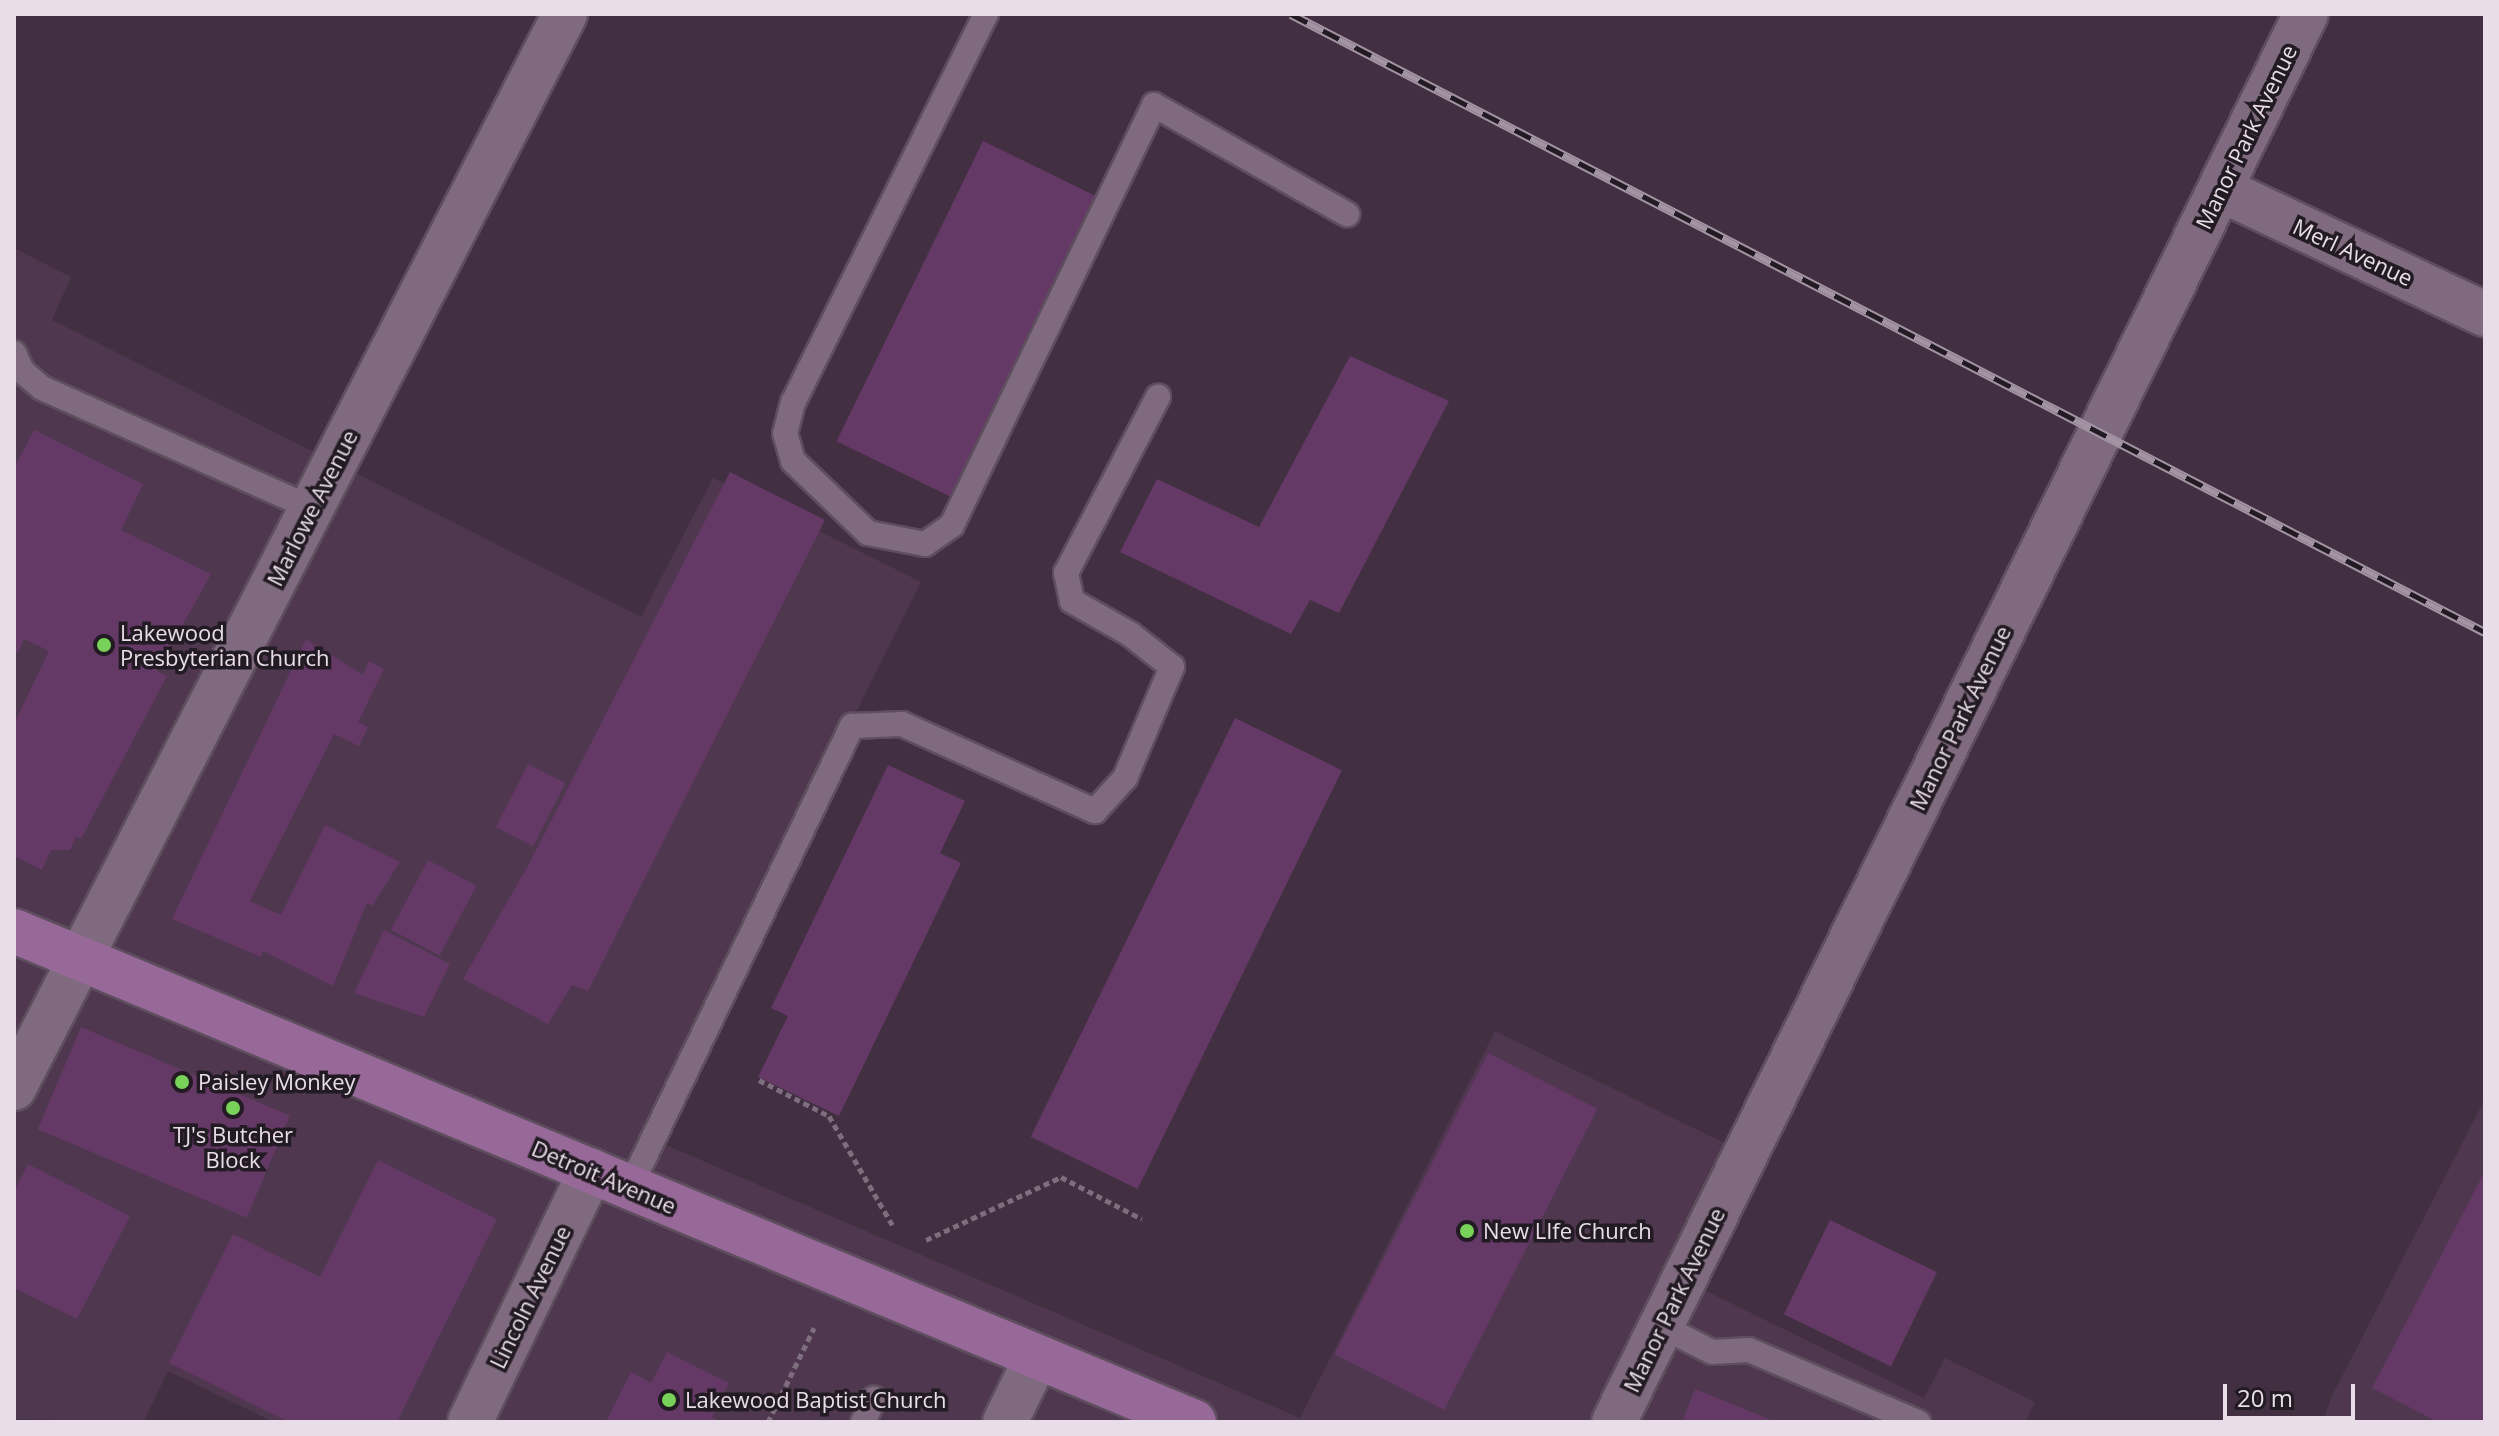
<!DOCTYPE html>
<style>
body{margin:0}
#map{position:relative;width:2499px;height:1436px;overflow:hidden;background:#423042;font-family:"Open Sans",sans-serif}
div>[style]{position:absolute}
.built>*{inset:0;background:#4e374f}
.building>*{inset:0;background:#653966;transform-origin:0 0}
.path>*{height:5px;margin-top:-2.5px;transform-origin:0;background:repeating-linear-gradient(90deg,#7d6d7d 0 6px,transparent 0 10px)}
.roads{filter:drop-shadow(2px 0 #5e4e5e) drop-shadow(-2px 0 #5e4e5e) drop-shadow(0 2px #5e4e5e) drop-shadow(0 -2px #5e4e5e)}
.lane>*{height:24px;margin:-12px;padding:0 12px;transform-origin:12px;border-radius:12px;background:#7f6a7f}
.street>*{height:44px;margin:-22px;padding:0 22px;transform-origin:22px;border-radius:22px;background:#7f6a7f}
.primary>*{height:44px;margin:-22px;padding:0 22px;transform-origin:22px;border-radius:22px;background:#976998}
.rail>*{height:9px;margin-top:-4.5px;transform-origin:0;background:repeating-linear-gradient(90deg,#231b23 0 18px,#a394a3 0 36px);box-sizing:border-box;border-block:2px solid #a394a3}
.dots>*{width:22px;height:22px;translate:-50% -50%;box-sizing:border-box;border:4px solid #231b23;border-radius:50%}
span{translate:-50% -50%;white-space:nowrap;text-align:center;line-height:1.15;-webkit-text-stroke:7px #231b23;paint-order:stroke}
.street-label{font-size:22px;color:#e9dde9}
.poi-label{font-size:22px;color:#e9dde9}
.left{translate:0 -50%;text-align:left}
.frame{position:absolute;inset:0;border:16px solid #e9dde9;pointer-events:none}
.scale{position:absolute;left:2223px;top:1384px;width:132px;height:36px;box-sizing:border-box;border:4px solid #e9dde9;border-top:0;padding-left:10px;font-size:24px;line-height:28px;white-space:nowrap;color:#e9dde9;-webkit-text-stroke:6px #231b23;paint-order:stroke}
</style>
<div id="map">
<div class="built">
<i style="clip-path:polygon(14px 248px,71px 277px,52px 320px,641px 617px,713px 478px,921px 582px,645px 1136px,1300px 1418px,1495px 1031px,1753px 1157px,1692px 1284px,1924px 1398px,1945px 1358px,2035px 1402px,2025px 1422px,274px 1422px,168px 1371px,143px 1422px,14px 1419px)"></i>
<i style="clip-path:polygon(2485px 1099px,2485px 1422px,2323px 1422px,2331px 1398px)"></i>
</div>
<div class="building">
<i style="left:983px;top:141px;width:131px;height:334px;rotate:26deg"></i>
<i style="clip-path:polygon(1350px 356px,1449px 401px,1339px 613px,1310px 600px,1291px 634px,1120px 552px,1157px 479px,1259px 527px)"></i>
<i style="clip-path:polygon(34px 430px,143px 484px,121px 530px,211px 574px,157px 671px,167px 676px,81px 839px,76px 837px,70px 850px,51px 850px,42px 870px,14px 856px,14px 724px,49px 651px,24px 639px,18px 653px,14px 651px,14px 468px)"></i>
<i style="clip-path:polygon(730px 472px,825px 520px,588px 991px,572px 985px,548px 1024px,463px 979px,529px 864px)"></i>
<i style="clip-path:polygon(306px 639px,363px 675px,369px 661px,384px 669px,358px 722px,368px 727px,359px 746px,334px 734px,250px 901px,281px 915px,325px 825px,400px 862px,372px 906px,367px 903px,333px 986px,263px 951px,261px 957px,172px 919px)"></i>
<i style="left:1235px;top:718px;width:119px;height:466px;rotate:26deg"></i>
<i style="left:528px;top:764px;width:42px;height:71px;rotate:27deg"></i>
<i style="clip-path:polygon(888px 765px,965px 801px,940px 853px,961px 863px,839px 1116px,758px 1077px,788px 1016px,771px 1008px)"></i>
<i style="left:428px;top:860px;width:55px;height:79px;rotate:28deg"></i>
<i style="clip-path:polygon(384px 930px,450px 964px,424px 1017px,354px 993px)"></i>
<i style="left:81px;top:1027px;width:227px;height:111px;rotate:23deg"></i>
<i style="left:1488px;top:1053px;width:123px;height:338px;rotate:27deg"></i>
<i style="clip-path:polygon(378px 1160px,497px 1219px,397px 1422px,289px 1422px,169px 1363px,233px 1234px,320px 1277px)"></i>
<i style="clip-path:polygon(28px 1164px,130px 1216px,77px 1319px,14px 1288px,14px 1191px)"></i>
<i style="clip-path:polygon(2485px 1171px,2485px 1422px,2438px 1422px,2372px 1388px)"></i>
<i style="left:1830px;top:1220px;width:119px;height:105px;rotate:26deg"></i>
<i style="clip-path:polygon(667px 1352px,729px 1383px,712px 1417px,721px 1422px,606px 1422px,631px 1372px,651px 1383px)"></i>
<i style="clip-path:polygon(1695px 1389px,1776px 1422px,1682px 1422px)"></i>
</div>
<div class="path">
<i style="left:759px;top:1080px;width:79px;rotate:27.2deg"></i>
<i style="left:829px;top:1116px;width:127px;rotate:59.8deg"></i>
<i style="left:926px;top:1240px;width:149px;rotate:-25deg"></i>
<i style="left:1061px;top:1177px;width:91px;rotate:27.4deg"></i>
<i style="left:768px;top:1422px;width:105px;rotate:-63.9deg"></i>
</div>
<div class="roads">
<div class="lane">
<i style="left:986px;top:14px;width:433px;rotate:116.4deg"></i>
<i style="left:793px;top:402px;width:32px;rotate:104deg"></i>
<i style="left:785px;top:433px;width:29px;rotate:74deg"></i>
<i style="left:793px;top:461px;width:104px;rotate:43.8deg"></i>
<i style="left:868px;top:533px;width:58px;rotate:10.9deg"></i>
<i style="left:925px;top:544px;width:33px;rotate:-35deg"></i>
<i style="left:952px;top:525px;width:466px;rotate:-64.3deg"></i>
<i style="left:1154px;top:105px;width:222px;rotate:29.5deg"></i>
<i style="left:14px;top:353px;width:21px;rotate:65deg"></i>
<i style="left:23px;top:372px;width:25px;rotate:40deg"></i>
<i style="left:42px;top:388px;width:295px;rotate:24deg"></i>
<i style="left:630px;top:1187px;width:512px;rotate:-64.29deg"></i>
<i style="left:852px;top:726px;width:50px;rotate:-2.3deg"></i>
<i style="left:902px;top:724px;width:212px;rotate:24.3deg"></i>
<i style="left:1095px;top:811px;width:45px;rotate:-47.7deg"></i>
<i style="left:1125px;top:778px;width:121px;rotate:-67.1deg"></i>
<i style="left:1172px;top:667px;width:53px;rotate:-141.8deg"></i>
<i style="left:1130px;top:634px;width:67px;rotate:-150.4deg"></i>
<i style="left:1072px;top:601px;width:29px;rotate:-102deg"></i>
<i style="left:1066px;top:573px;width:199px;rotate:-62.4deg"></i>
<i style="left:1661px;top:1326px;width:57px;rotate:27deg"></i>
<i style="left:1712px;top:1352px;width:37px;rotate:-3deg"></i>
<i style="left:1749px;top:1350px;width:184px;rotate:23.1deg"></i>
<i style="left:863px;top:1422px;width:26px;rotate:-65deg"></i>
</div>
<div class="street">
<i style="left:2220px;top:189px;width:293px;rotate:25.3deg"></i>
<i style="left:14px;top:1088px;width:1207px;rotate:-62.84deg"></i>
<i style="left:470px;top:1422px;width:279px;rotate:-64.3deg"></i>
<i style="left:1005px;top:1422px;width:70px;rotate:-63.8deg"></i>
<i style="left:1614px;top:1422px;width:1569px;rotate:-63.83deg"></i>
</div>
<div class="primary">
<i style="left:14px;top:931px;width:1278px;rotate:22.59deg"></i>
</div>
</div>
<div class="rail">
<i style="left:1291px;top:14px;width:1344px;rotate:27.37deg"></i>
</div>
<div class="dots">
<i style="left:104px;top:645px;background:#78d158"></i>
<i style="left:182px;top:1082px;background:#78d158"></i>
<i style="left:233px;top:1108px;background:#78d158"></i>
<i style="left:1467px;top:1231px;background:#78d158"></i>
<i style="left:669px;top:1400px;background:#78d158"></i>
</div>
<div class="street-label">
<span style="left:2246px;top:137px;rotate:-64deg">Manor Park Avenue</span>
<span style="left:2353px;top:252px;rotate:25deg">Merl Avenue</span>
<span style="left:312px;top:508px;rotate:-63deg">Marlowe Avenue</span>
<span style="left:1960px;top:718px;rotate:-64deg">Manor Park Avenue</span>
<span style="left:604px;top:1177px;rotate:23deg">Detroit Avenue</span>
<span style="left:530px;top:1297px;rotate:-64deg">Lincoln Avenue</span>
<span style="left:1674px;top:1300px;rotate:-64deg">Manor Park Avenue</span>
</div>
<div class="poi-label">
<span class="left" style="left:120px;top:645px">Lakewood<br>Presbyterian Church</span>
<span class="left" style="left:198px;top:1082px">Paisley Monkey</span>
<span style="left:233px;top:1147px">TJ's Butcher<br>Block</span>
<span class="left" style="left:1483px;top:1231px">New LIfe Church</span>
<span class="left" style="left:685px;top:1400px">Lakewood Baptist Church</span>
</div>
<div class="frame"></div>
<div class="scale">20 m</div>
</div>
